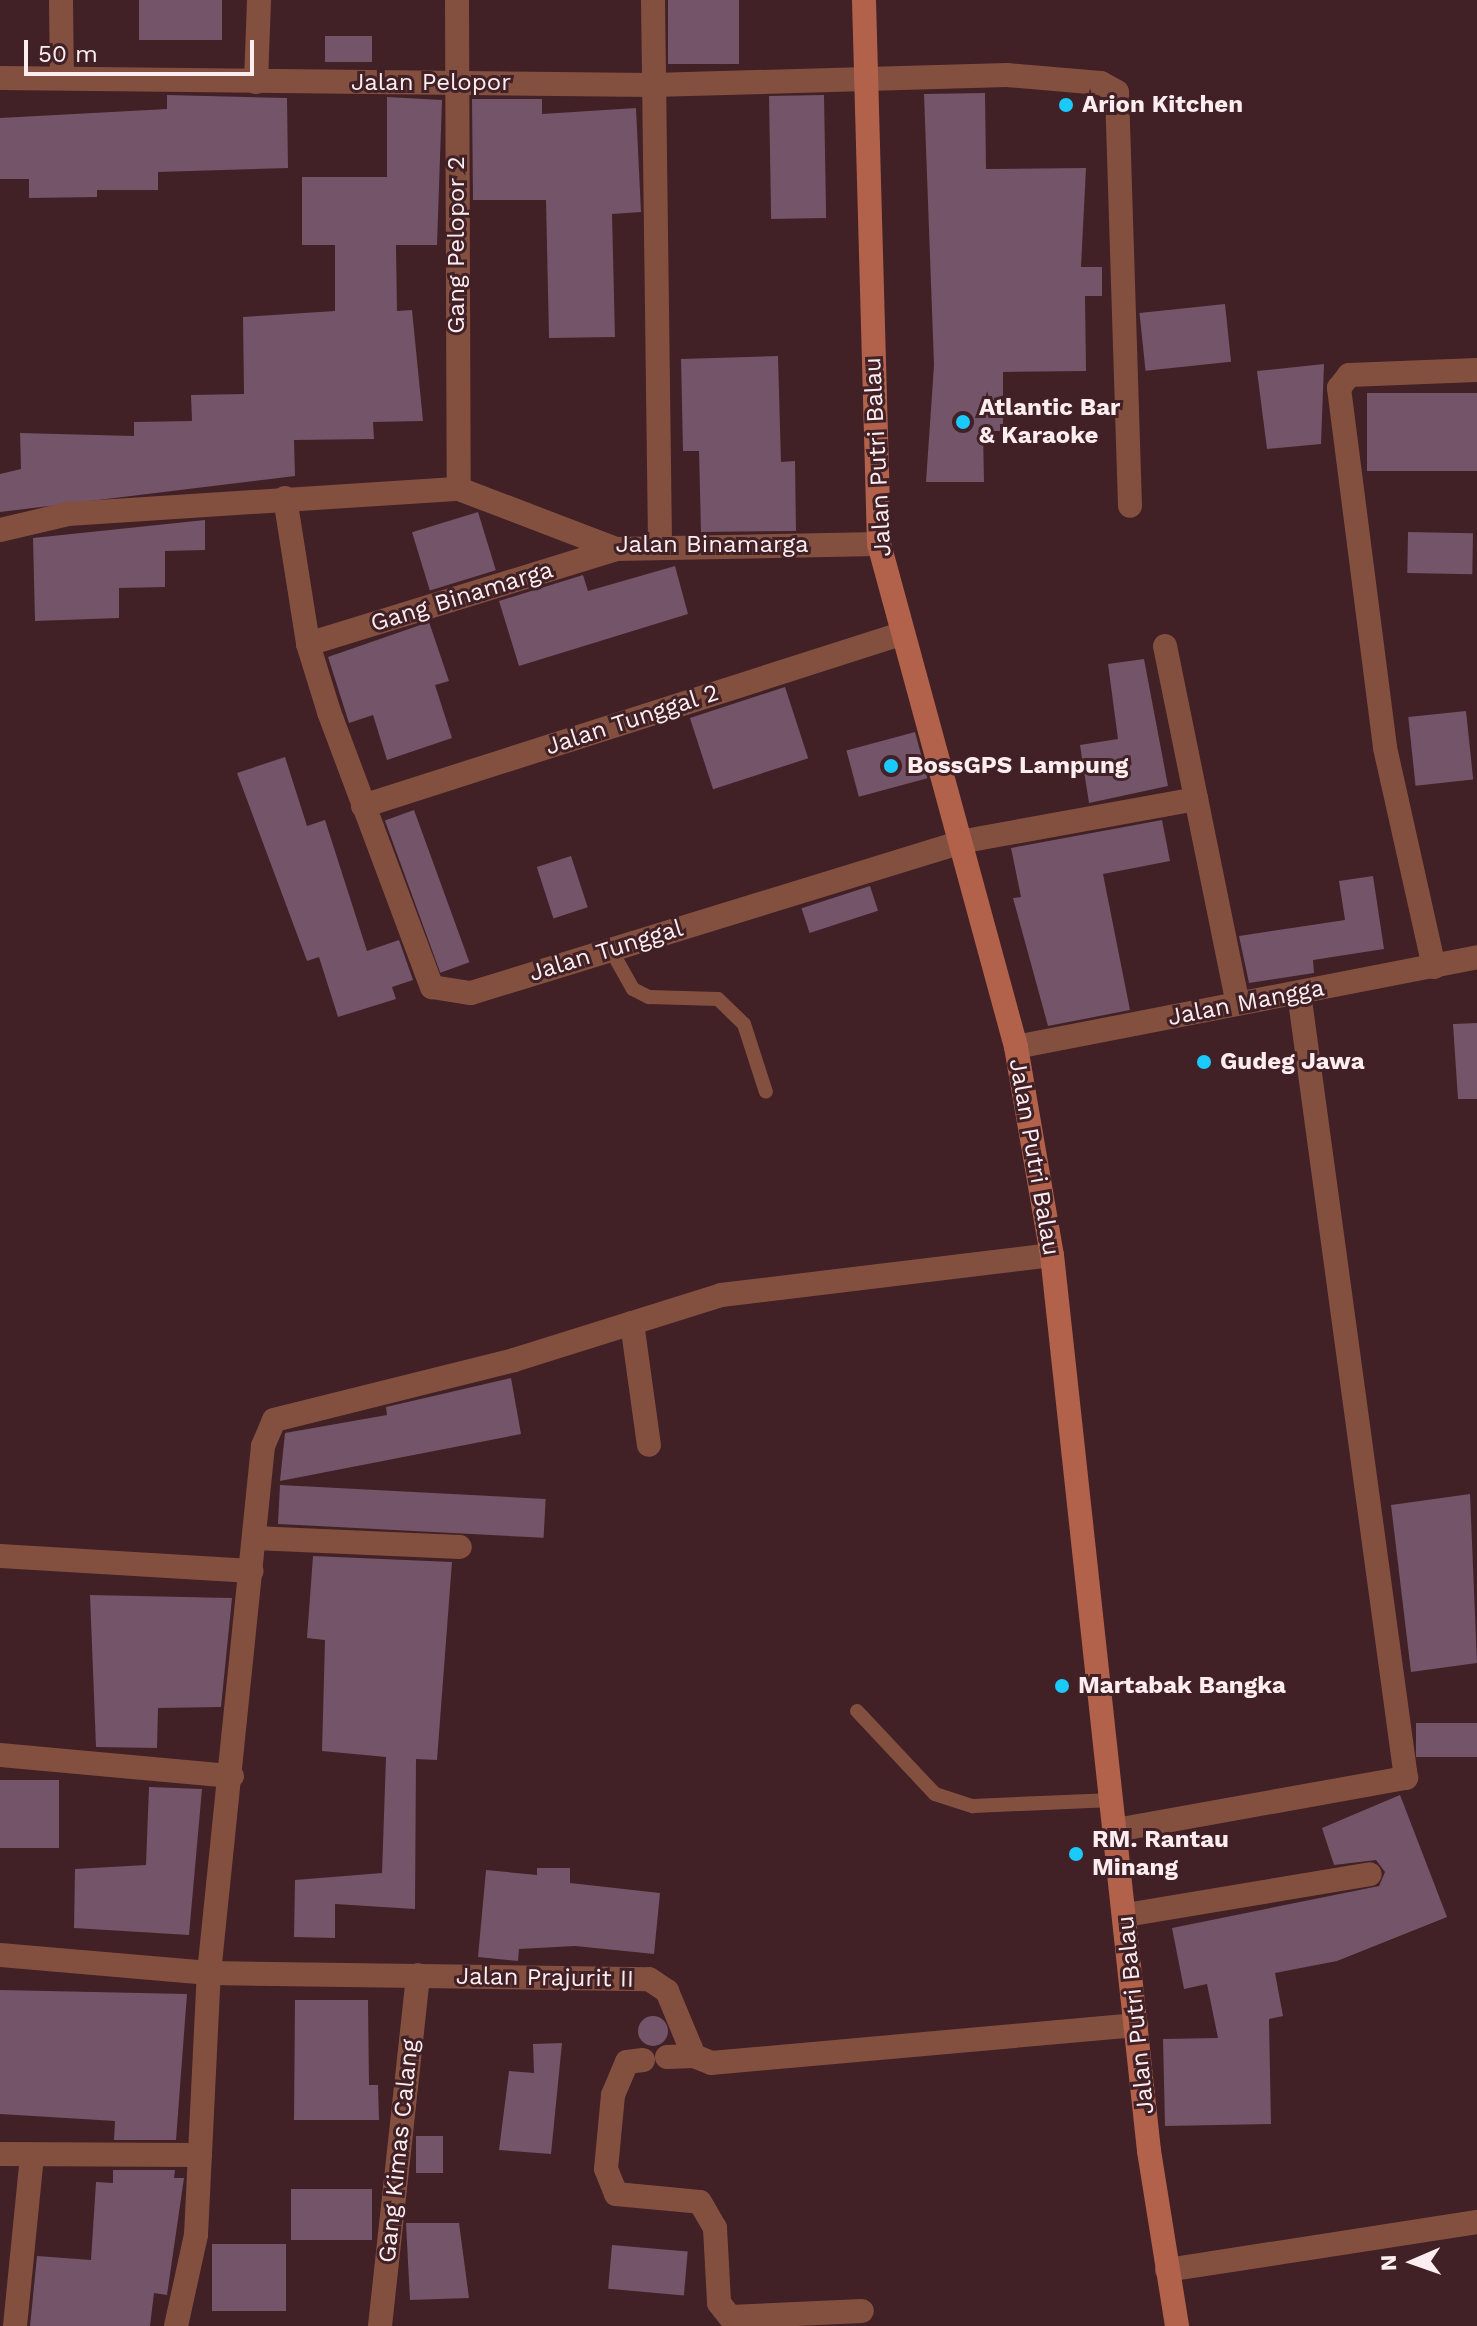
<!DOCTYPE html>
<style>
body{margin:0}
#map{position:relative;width:1477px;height:2326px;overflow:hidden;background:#412026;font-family:"Work Sans",sans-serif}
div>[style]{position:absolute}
.building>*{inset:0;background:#735468;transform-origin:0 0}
.round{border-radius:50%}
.service>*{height:14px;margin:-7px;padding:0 7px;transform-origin:7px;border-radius:7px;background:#835040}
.minor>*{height:24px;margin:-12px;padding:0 12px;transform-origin:12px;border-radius:12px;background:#835040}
.secondary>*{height:24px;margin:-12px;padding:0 12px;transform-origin:12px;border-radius:12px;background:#b2624a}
.dots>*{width:22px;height:22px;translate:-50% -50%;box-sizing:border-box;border:4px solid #412026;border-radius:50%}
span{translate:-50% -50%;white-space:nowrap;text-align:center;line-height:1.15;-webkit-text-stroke:6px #412026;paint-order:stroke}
.street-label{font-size:24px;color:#fceef0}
.poi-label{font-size:24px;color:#fceef0;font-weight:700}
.left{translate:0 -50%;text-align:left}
.north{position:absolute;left:1373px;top:2222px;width:80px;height:80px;-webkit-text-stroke:6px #412026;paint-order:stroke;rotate:268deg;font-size:22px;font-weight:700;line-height:32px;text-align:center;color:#fceef0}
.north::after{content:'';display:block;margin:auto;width:28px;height:36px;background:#fceef0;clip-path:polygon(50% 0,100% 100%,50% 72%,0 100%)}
.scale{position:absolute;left:24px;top:40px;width:230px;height:36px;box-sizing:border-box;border:4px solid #fceef0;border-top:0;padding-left:10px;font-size:24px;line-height:28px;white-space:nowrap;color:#fceef0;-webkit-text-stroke:6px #412026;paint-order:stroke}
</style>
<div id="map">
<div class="building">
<i style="left:139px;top:0;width:83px;height:40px"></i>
<i style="left:668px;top:0;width:71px;height:64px"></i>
<i style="left:325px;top:36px;width:47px;height:26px"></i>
<i style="clip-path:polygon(985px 93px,986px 169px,1086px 168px,1081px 267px,1102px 267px,1102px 296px,1085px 296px,1086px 371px,1003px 372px,1003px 431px,983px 431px,984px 482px,926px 482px,934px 365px,924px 94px)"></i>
<i style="clip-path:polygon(167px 95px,287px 98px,288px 168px,158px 172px,158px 190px,97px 190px,97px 197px,29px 198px,29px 179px,0 179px,0 118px,167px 109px)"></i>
<i style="left:824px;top:95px;width:123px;height:55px;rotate:89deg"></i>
<i style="clip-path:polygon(387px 97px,442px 100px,437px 245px,396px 245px,397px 311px,412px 310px,423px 421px,373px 422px,374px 439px,294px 440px,295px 476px,0 512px,0 474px,21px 469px,20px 433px,134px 436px,134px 422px,192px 421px,191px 395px,244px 394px,243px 317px,335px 311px,335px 245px,302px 245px,302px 177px,387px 177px)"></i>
<i style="clip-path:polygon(472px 99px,542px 99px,542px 114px,636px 108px,641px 212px,612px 214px,615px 337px,549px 338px,546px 200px,473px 200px)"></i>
<i style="left:1225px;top:304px;width:58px;height:86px;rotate:84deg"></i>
<i style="clip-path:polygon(778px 356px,781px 462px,795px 461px,796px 531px,701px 532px,699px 451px,683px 451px,681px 359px)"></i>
<i style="clip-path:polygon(1324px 364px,1321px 444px,1267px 449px,1257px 371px)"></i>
<i style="left:1477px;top:393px;width:78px;height:110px;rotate:90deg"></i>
<i style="left:478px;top:512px;width:61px;height:69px;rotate:73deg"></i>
<i style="clip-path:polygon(205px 520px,205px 550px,165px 551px,165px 587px,119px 588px,119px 618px,35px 621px,33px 538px)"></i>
<i style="left:1408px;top:532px;width:65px;height:41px;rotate:1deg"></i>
<i style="clip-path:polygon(675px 566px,688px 614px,519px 666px,499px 601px,583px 575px,588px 591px)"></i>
<i style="clip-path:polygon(429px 622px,449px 681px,435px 685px,452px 738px,387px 760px,373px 715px,349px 723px,328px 657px)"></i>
<i style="clip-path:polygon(1144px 659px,1168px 786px,1089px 803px,1080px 745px,1118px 739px,1108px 664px)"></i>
<i style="left:785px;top:687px;width:75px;height:100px;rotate:72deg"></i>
<i style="left:1466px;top:711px;width:69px;height:58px;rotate:84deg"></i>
<i style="left:915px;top:732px;width:48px;height:71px;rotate:75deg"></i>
<i style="clip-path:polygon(285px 757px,307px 826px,325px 820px,367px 951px,399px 940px,413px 980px,392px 987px,396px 999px,338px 1017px,319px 957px,307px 961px,237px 773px)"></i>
<i style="left:414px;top:810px;width:162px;height:31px;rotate:70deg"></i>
<i style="clip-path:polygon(1162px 820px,1170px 861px,1103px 874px,1130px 1010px,1048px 1026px,1013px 898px,1021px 897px,1011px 848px)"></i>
<i style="left:571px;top:856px;width:54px;height:36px;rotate:72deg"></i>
<i style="clip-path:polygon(1373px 876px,1384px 949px,1313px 960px,1314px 973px,1249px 983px,1239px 936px,1345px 920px,1339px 881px)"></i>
<i style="left:870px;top:886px;width:26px;height:72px;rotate:72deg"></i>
<i style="clip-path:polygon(1477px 1023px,1477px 1099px,1458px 1099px,1453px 1024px)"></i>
<i style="clip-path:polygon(511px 1378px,521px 1434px,280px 1481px,285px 1433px,387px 1415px,386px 1407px)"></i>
<i style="left:280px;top:1485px;width:266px;height:39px;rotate:3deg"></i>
<i style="clip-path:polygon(1470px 1494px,1477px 1663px,1411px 1672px,1391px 1505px)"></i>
<i style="clip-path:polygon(313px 1556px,452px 1562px,437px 1760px,416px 1759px,415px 1909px,335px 1904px,335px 1938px,294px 1937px,295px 1880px,382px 1873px,386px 1757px,322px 1751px,325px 1640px,307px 1638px)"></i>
<i style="clip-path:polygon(90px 1595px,232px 1598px,221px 1707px,158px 1708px,157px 1748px,96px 1747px)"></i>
<i style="left:1477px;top:1723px;width:34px;height:61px;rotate:90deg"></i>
<i style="left:0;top:1780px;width:59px;height:68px"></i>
<i style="clip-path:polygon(149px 1787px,202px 1789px,189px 1935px,74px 1928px,75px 1869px,146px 1865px)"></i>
<i style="clip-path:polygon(1400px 1795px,1447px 1917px,1337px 1961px,1275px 1973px,1283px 2016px,1269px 2019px,1271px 2124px,1165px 2126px,1163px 2039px,1218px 2038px,1207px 1984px,1184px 1989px,1172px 1928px,1379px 1886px,1385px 1872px,1376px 1860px,1334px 1865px,1322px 1828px)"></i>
<i style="clip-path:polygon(537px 1868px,570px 1868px,570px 1883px,660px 1893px,654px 1954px,575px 1946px,519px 1949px,518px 1961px,478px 1957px,486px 1870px,537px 1875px)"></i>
<i style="clip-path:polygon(0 1990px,187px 1994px,176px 2140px,114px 2140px,115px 2121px,0 2114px)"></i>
<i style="clip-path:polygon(295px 2000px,368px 2000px,369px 2085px,378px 2085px,379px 2120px,294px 2120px)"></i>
<i class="round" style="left:638px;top:2016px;width:30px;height:30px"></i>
<i style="clip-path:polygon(562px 2043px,551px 2154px,499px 2150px,509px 2071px,534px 2073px,533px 2044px)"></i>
<i style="left:416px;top:2136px;width:27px;height:37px"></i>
<i style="clip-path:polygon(113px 2170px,175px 2170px,174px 2178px,184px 2178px,167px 2295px,154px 2293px,150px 2326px,30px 2326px,37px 2256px,91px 2260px,96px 2182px,113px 2183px)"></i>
<i style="left:372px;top:2189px;width:51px;height:81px;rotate:90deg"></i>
<i style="clip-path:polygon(406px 2223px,459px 2223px,469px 2298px,410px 2300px)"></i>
<i style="left:212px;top:2244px;width:74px;height:67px"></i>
<i style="left:612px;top:2245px;width:76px;height:44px;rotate:5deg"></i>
</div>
<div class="service">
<i style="left:611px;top:950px;width:45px;rotate:60.6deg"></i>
<i style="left:633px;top:989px;width:18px;rotate:27deg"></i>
<i style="left:649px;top:997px;width:69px;rotate:1.7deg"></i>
<i style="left:718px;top:999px;width:36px;rotate:44deg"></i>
<i style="left:744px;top:1024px;width:71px;rotate:72.1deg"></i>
<i style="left:857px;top:1711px;width:114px;rotate:46.8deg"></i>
<i style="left:935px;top:1794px;width:40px;rotate:18deg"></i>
<i style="left:973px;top:1806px;width:140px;rotate:-2.5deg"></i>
</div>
<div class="minor">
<i style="left:61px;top:0;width:77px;rotate:89.3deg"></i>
<i style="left:457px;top:0;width:489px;rotate:89.8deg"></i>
<i style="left:653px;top:0;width:544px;rotate:89.26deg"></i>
<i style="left:0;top:78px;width:652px;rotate:0.62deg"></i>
<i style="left:652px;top:85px;width:355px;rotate:-1.6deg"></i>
<i style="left:1007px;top:75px;width:94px;rotate:4.9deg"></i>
<i style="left:1101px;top:83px;width:18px;rotate:29deg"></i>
<i style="left:1117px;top:92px;width:414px;rotate:88.2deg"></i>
<i style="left:256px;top:82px;width:82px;rotate:-87.9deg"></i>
<i style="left:285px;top:498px;width:148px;rotate:81deg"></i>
<i style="left:308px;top:644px;width:71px;rotate:72.8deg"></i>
<i style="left:329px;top:712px;width:294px;rotate:69.5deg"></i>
<i style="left:432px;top:987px;width:39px;rotate:9deg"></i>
<i style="left:471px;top:993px;width:517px;rotate:-17.1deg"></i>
<i style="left:965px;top:841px;width:235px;rotate:-10.3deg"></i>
<i style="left:0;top:530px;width:70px;rotate:-13.2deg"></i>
<i style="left:68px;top:514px;width:392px;rotate:-3.7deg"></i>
<i style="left:459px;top:489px;width:168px;rotate:20.9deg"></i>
<i style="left:616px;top:549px;width:263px;rotate:-1.1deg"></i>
<i style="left:308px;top:644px;width:322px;rotate:-17.1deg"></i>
<i style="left:1165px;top:646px;width:365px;rotate:78.5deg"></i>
<i style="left:363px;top:806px;width:565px;rotate:-17.73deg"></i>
<i style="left:1434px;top:967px;width:225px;rotate:-102.6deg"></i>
<i style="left:1385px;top:747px;width:362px;rotate:-97.3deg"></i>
<i style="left:1339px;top:388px;width:16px;rotate:-52deg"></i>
<i style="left:1349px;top:375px;width:128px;rotate:-2.2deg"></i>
<i style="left:1016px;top:1047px;width:470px;rotate:-11deg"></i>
<i style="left:632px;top:1323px;width:123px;rotate:82.1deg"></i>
<i style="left:254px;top:1538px;width:206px;rotate:2.5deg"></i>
<i style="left:0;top:1556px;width:252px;rotate:3.4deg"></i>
<i style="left:0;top:1755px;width:233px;rotate:5.2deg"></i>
<i style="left:1116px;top:1830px;width:295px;rotate:-10.2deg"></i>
<i style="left:1406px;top:1778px;width:792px;rotate:-97.76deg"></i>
<i style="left:1126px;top:1915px;width:247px;rotate:-9.5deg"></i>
<i style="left:0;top:1955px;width:210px;rotate:4.9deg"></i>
<i style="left:209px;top:1973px;width:440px;rotate:0.8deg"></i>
<i style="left:649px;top:1979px;width:22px;rotate:34deg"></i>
<i style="left:667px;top:1991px;width:70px;rotate:67.4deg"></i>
<i style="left:694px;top:2056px;width:18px;rotate:22deg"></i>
<i style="left:711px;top:2063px;width:427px;rotate:-5.1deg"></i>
<i style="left:667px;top:2057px;width:27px;rotate:-2deg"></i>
<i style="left:643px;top:2060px;width:16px;rotate:173deg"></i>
<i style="left:627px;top:2062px;width:36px;rotate:113deg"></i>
<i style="left:613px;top:2095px;width:74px;rotate:95.4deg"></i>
<i style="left:606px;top:2169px;width:27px;rotate:68deg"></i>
<i style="left:616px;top:2194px;width:84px;rotate:5.4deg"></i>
<i style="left:700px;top:2202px;width:30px;rotate:60deg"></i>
<i style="left:715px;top:2228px;width:75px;rotate:86.9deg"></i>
<i style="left:719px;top:2303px;width:18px;rotate:52deg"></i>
<i style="left:730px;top:2317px;width:132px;rotate:-2.6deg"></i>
<i style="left:0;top:2154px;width:200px;rotate:0.3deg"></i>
<i style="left:1167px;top:2270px;width:314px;rotate:-8.8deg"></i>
<i style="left:15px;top:2326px;width:170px;rotate:-84.3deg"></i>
<i style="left:176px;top:2326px;width:93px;rotate:-77.6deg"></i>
<i style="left:196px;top:2235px;width:262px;rotate:-87.2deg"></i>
<i style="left:209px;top:1973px;width:530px;rotate:-84.15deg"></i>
<i style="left:263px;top:1446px;width:28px;rotate:-67deg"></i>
<i style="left:274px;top:1420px;width:247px;rotate:-14deg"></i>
<i style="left:514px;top:1360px;width:217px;rotate:-17.4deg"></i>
<i style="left:721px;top:1295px;width:333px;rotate:-6.9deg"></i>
<i style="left:380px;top:2326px;width:353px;rotate:-83.8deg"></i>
</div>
<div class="secondary">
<i style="left:864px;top:0;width:544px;rotate:88.42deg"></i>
<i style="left:879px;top:544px;width:521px;rotate:74.76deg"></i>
<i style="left:1016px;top:1047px;width:211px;rotate:80.2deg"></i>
<i style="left:1052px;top:1255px;width:901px;rotate:83.82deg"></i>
<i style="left:1149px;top:2151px;width:177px;rotate:80.9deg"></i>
</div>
<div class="dots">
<i style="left:1066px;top:105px;background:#1acafc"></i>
<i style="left:963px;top:422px;background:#1acafc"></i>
<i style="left:891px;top:766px;background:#1acafc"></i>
<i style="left:1204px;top:1062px;background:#1acafc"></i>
<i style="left:1062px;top:1686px;background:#1acafc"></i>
<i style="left:1076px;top:1854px;background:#1acafc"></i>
</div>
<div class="street-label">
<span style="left:431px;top:83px">Jalan Pelopor</span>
<span style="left:457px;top:245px;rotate:-90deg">Gang Pelopor 2</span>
<span style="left:878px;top:457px;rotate:-93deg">Jalan Putri Balau</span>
<span style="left:712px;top:545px">Jalan Binamarga</span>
<span style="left:462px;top:597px;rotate:-17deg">Gang Binamarga</span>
<span style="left:632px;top:720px;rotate:-18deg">Jalan Tunggal 2</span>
<span style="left:606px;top:951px;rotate:-17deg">Jalan Tunggal</span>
<span style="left:1246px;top:1003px;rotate:-11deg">Jalan Mangga</span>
<span style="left:1034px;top:1157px;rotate:80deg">Jalan Putri Balau</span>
<span style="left:545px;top:1978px;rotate:1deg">Jalan Prajurit II</span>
<span style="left:1136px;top:2015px;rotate:-96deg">Jalan Putri Balau</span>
<span style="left:399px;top:2151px;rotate:-84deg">Gang Kimas Calang</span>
</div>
<div class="poi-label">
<span class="left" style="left:1082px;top:105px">Arion Kitchen</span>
<span class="left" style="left:979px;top:422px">Atlantic Bar<br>&amp; Karaoke</span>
<span class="left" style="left:907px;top:766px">BossGPS Lampung</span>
<span class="left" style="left:1220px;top:1062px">Gudeg Jawa</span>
<span class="left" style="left:1078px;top:1686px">Martabak Bangka</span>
<span class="left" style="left:1092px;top:1854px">RM. Rantau<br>Minang</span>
</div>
<div class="north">N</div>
<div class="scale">50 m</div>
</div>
